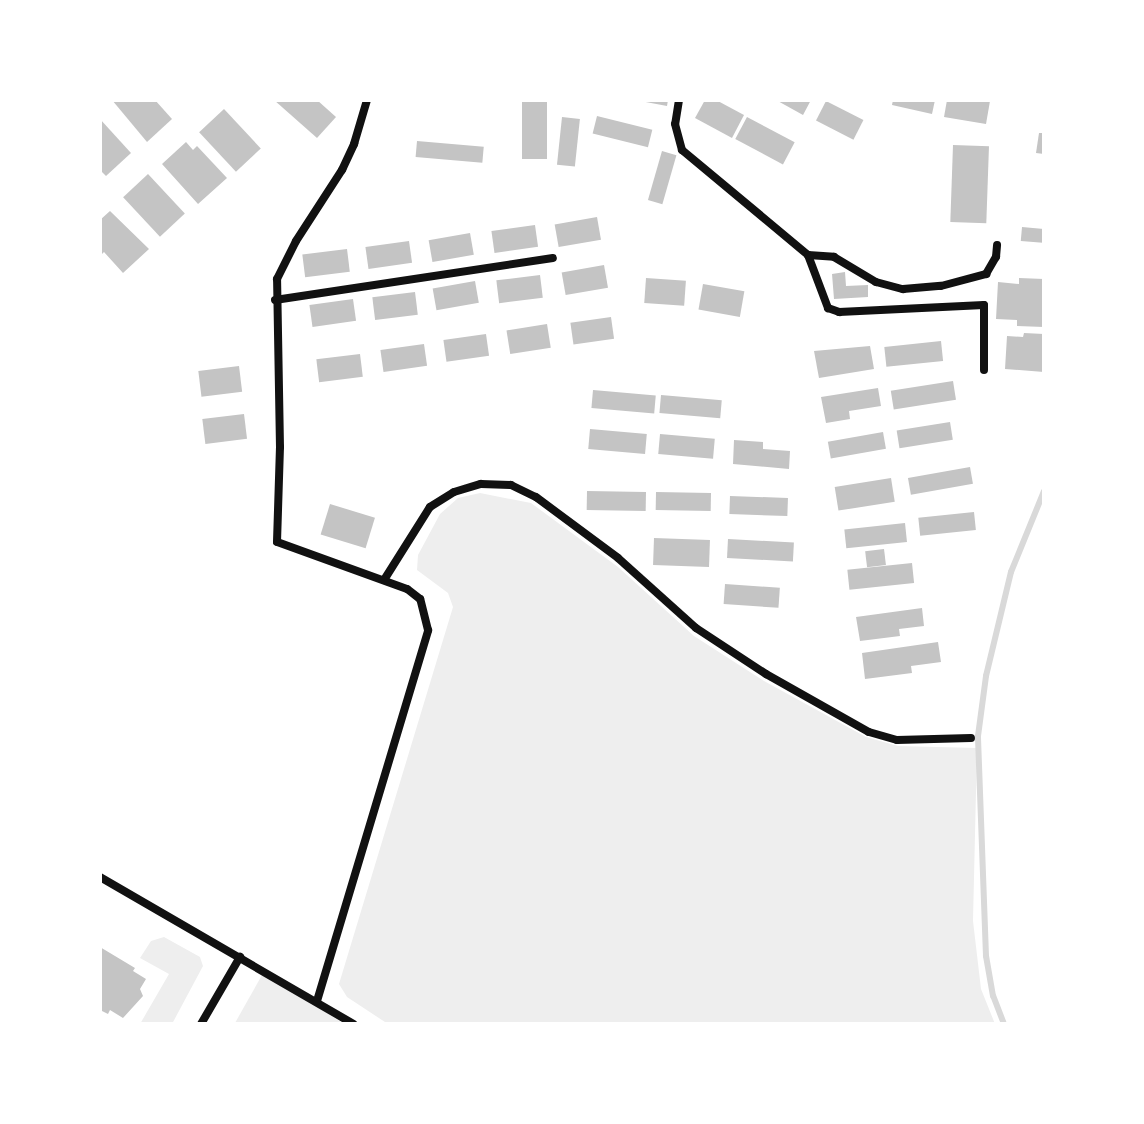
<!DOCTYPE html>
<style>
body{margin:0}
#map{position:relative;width:1144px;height:1124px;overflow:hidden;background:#fff;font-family:"Open Sans",sans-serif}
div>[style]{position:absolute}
.green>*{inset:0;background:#eee}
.stream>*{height:6px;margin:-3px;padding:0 3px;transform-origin:3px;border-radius:3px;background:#d9d9d9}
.building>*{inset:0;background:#c4c4c4;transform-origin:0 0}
.minor>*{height:8px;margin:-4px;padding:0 4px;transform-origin:4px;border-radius:4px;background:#111}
span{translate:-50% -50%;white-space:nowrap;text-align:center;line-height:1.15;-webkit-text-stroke:6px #fff;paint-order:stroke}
.frame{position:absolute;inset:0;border:102px solid #fff;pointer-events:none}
</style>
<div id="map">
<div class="green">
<i style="clip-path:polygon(480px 493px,531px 503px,618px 567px,694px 636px,764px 681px,866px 737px,898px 746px,977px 748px,973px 921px,981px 989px,995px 1024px,388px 1024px,347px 997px,339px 984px,453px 607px,448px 593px,417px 570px,418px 555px,440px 514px,458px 498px)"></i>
<i style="clip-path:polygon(164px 937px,200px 957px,203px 966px,172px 1024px,140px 1024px,169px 974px,140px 958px,151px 941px)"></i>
<i style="clip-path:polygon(262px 975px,316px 1006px,344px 1024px,235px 1023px)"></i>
</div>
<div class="stream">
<i style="left:1004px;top:1024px;width:30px;rotate:-111deg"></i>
<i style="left:993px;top:996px;width:41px;rotate:-99.9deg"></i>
<i style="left:986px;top:956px;width:220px;rotate:-92.1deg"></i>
<i style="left:978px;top:736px;width:61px;rotate:-82.4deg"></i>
<i style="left:986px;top:676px;width:107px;rotate:-76.5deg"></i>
<i style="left:1011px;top:572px;width:87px;rotate:-67.8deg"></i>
</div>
<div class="building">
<i style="clip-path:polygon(112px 100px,155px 100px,172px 119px,147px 142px)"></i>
<i style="clip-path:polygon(274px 100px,317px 100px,336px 117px,317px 138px)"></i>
<i style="left:522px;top:100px;width:25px;height:59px"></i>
<i style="clip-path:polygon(635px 100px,668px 100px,667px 106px)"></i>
<i style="clip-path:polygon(705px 100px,716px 100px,744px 115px,732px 138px,695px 118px)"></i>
<i style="clip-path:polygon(776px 100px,811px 100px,803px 115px)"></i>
<i style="clip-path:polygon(893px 100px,935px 100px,932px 114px,892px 105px)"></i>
<i style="clip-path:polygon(947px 100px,990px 101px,986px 124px,944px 117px)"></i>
<i style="left:826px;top:101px;width:42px;height:22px;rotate:27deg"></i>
<i style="left:224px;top:109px;width:54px;height:34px;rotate:47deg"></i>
<i style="left:597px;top:116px;width:57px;height:18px;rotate:14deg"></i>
<i style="left:562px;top:117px;width:18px;height:48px;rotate:6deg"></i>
<i style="left:747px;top:117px;width:54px;height:25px;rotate:28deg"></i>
<i style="clip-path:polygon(100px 119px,131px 153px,106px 176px,100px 170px)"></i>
<i style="clip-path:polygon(1039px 133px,1044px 133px,1044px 154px,1036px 153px)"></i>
<i style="left:417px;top:141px;width:67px;height:16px;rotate:5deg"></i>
<i style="clip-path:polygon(186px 142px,193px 150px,197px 146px,227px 178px,198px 204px,162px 164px)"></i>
<i style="left:953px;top:145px;width:36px;height:77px;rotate:2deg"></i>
<i style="left:662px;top:151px;width:15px;height:51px;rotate:16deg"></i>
<i style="left:148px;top:174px;width:54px;height:34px;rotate:47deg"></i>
<i style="clip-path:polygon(110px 211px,149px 249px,123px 273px,104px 252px,100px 256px,100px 220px)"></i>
<i style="left:597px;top:217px;width:23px;height:43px;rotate:80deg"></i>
<i style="left:535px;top:225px;width:22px;height:44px;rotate:82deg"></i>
<i style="left:1022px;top:227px;width:22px;height:14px;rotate:5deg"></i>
<i style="left:470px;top:233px;width:22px;height:42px;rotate:80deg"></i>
<i style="left:409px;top:241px;width:22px;height:44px;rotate:82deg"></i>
<i style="left:347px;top:249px;width:23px;height:45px;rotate:83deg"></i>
<i style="left:604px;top:265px;width:23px;height:43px;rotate:80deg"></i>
<i style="clip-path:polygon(845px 272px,846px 286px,868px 285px,868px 297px,834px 299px,832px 274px)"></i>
<i style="left:540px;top:275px;width:23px;height:44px;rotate:83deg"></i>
<i style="left:646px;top:278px;width:40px;height:25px;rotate:4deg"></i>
<i style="clip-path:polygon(1019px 278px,1044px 279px,1044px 327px,1017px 326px,1017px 320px,996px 319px,998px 282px,1019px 284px)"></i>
<i style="left:475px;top:281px;width:22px;height:43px;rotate:80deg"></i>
<i style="left:703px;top:284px;width:42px;height:26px;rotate:10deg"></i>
<i style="left:415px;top:292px;width:23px;height:43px;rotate:83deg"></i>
<i style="left:353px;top:299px;width:22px;height:44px;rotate:82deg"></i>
<i style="left:611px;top:317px;width:22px;height:41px;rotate:82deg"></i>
<i style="left:547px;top:324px;width:24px;height:41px;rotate:81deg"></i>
<i style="clip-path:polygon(1024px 333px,1044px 334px,1044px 372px,1005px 369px,1007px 336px,1023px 337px)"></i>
<i style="left:486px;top:334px;width:22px;height:43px;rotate:82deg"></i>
<i style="left:941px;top:341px;width:20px;height:57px;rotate:84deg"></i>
<i style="left:424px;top:344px;width:22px;height:44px;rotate:82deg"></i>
<i style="clip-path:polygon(870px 346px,874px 369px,819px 378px,814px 351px)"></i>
<i style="left:360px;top:354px;width:23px;height:44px;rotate:83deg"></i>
<i style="left:239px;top:366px;width:26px;height:41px;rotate:83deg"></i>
<i style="left:953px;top:381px;width:19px;height:63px;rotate:81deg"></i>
<i style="clip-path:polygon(878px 388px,881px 406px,849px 411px,850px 419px,826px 423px,821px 397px)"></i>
<i style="left:593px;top:390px;width:63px;height:18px;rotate:5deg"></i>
<i style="left:661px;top:395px;width:61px;height:18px;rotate:5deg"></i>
<i style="left:244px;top:414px;width:25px;height:42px;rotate:83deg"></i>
<i style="left:950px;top:422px;width:18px;height:54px;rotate:81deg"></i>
<i style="left:590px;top:429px;width:57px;height:20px;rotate:5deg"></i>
<i style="left:883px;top:432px;width:17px;height:56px;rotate:80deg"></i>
<i style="left:660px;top:434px;width:55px;height:20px;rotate:5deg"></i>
<i style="clip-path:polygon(734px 440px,763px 442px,763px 449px,790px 451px,789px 469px,733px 464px)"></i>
<i style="left:970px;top:467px;width:17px;height:63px;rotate:80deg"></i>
<i style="left:891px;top:478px;width:24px;height:57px;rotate:81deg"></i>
<i style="left:587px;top:491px;width:59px;height:19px;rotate:1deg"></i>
<i style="left:656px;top:492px;width:55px;height:18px;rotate:1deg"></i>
<i style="left:730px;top:496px;width:58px;height:18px;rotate:2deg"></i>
<i style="left:330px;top:504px;width:47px;height:32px;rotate:17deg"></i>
<i style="left:974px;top:512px;width:18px;height:56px;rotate:84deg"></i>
<i style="left:905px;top:523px;width:19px;height:61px;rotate:84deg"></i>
<i style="left:654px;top:538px;width:56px;height:27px;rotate:2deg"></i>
<i style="left:728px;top:539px;width:66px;height:19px;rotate:3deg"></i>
<i style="left:884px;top:549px;width:16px;height:19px;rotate:83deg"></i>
<i style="left:912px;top:563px;width:20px;height:65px;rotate:84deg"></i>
<i style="left:725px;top:584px;width:55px;height:20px;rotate:4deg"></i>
<i style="clip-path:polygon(922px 608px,924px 626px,899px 629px,900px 636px,860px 641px,856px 617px)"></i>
<i style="clip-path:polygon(938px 642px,941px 662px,911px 666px,912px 673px,865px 679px,862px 653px)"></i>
<i style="clip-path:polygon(100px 947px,135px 968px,133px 971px,146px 979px,140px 989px,143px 996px,123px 1018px,110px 1010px,108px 1014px,100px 1010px)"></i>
</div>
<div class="minor">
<i style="left:679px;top:100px;width:24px;rotate:99deg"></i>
<i style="left:675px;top:124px;width:27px;rotate:75deg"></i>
<i style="left:682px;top:150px;width:164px;rotate:39.8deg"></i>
<i style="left:808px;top:255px;width:57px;rotate:69.3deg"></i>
<i style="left:828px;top:308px;width:12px;rotate:20deg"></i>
<i style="left:839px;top:312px;width:145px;rotate:-2.8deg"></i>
<i style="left:984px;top:305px;width:65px;rotate:90deg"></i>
<i style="left:808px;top:255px;width:26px;rotate:4deg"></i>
<i style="left:834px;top:257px;width:49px;rotate:30.8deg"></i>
<i style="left:876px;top:282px;width:28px;rotate:15deg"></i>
<i style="left:903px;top:289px;width:38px;rotate:-5deg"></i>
<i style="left:941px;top:286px;width:47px;rotate:-14.9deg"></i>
<i style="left:986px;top:274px;width:20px;rotate:-60deg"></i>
<i style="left:996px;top:257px;width:12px;rotate:-85deg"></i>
<i style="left:275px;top:300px;width:281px;rotate:-8.6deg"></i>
<i style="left:384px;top:580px;width:86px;rotate:-57.8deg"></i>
<i style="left:430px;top:507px;width:28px;rotate:-32deg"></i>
<i style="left:454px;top:492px;width:28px;rotate:-17deg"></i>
<i style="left:481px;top:484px;width:30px;rotate:2deg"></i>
<i style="left:511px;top:485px;width:28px;rotate:26deg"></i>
<i style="left:536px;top:497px;width:102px;rotate:36.6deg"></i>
<i style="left:618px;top:558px;width:105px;rotate:41.9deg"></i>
<i style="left:696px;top:628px;width:84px;rotate:33.3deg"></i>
<i style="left:766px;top:674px;width:118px;rotate:29.4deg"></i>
<i style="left:869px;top:732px;width:29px;rotate:16deg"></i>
<i style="left:897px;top:740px;width:74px;rotate:-1.5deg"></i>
<i style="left:100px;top:877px;width:293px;rotate:30.1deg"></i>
<i style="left:317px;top:1001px;width:387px;rotate:-73.3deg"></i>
<i style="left:428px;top:630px;width:32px;rotate:-104deg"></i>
<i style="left:420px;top:599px;width:16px;rotate:-142deg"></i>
<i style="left:407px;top:589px;width:138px;rotate:-160.1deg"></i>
<i style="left:277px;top:542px;width:95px;rotate:-88.2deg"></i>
<i style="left:280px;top:447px;width:168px;rotate:-91deg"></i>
<i style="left:277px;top:279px;width:42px;rotate:-63.4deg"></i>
<i style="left:296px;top:241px;width:85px;rotate:-57.1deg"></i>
<i style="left:342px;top:170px;width:29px;rotate:-65deg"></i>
<i style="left:354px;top:144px;width:46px;rotate:-73.5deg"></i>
<i style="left:201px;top:1024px;width:78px;rotate:-59.8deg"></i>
</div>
<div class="frame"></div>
</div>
